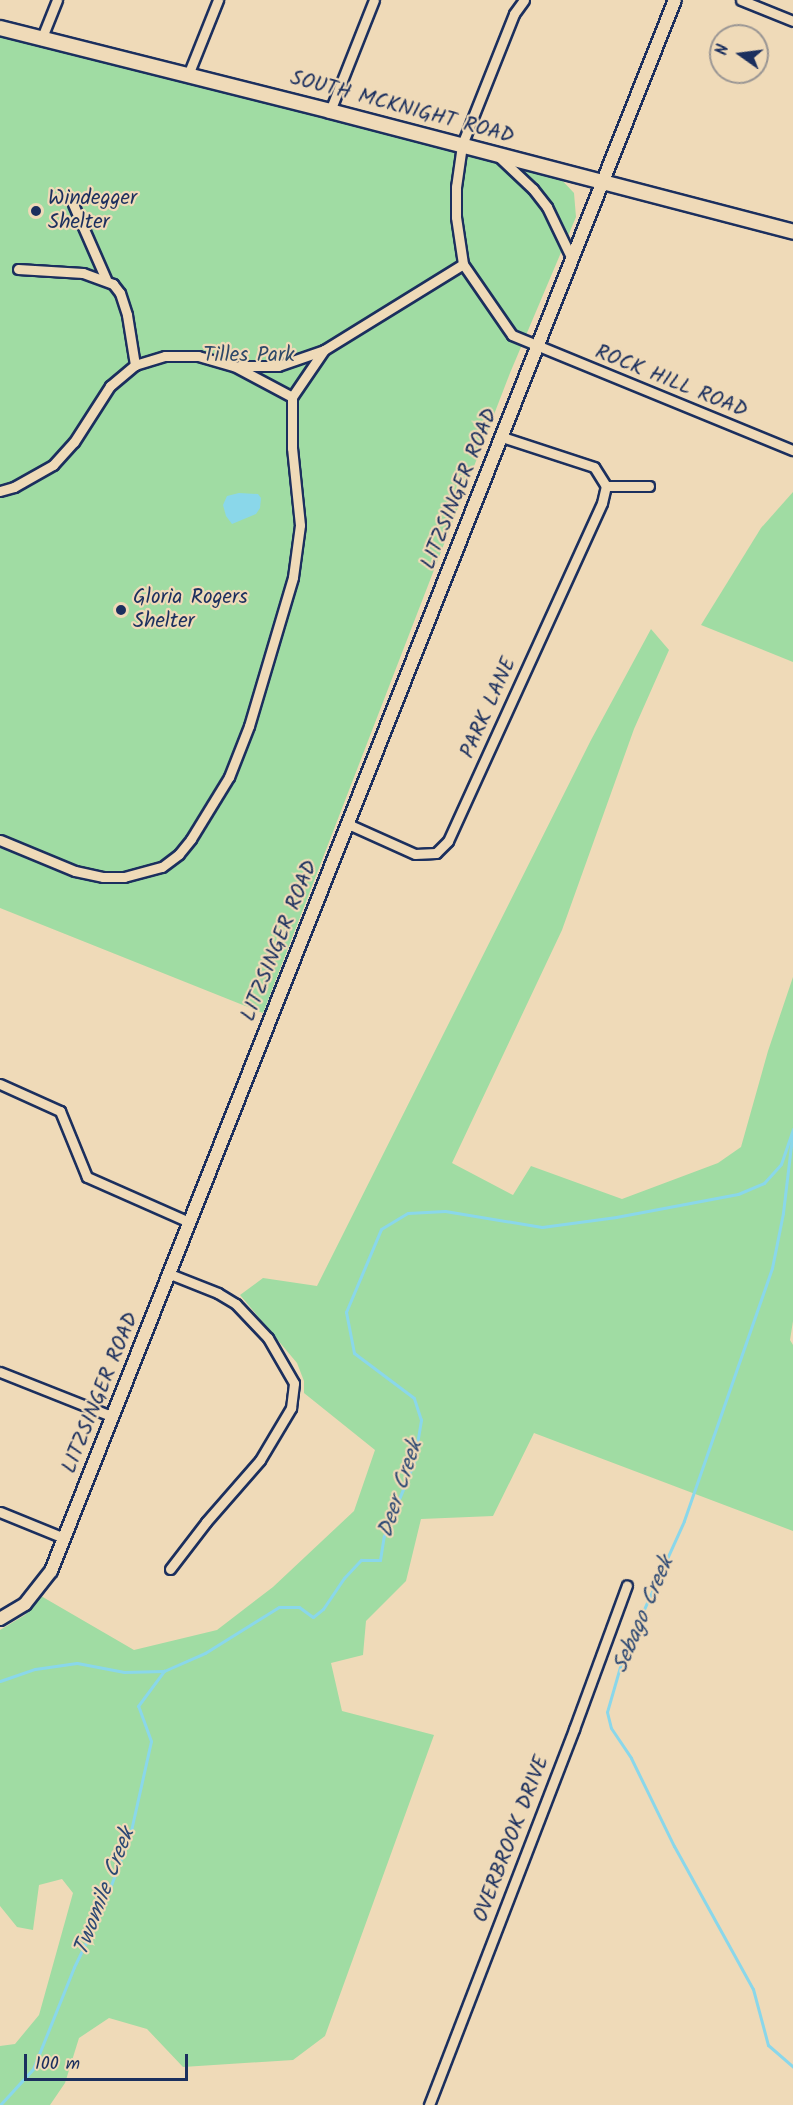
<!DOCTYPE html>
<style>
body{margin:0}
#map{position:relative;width:793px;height:2105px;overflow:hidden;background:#efdab8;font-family:Kalam,sans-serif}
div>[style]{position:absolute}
.green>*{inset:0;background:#a0dca3}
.water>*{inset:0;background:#8ad7ea}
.stream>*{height:3px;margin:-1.5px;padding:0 1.5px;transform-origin:1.5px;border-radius:1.5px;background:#8ad7ea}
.roads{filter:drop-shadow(2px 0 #1b2f5e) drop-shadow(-2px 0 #1b2f5e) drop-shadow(0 2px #1b2f5e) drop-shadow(0 -2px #1b2f5e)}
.minor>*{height:9px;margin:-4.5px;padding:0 4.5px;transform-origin:4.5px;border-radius:4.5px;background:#efdab8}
.tertiary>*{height:12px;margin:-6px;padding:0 6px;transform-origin:6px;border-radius:6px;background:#efdab8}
.secondary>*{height:14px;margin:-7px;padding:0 7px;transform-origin:7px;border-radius:7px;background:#efdab8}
.dots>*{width:16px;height:16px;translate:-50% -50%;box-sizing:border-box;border:3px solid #efdab8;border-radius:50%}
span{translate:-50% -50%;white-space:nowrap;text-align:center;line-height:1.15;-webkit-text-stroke:4.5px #efdab8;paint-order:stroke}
.street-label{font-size:21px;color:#1b2f5e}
.poi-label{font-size:21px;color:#1b2f5e}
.left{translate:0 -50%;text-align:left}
.park-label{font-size:21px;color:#2f4968}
.water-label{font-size:22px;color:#2c4873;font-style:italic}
.north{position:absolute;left:709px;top:24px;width:60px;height:60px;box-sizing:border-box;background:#efdab8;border:2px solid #9a9694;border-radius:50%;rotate:284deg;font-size:16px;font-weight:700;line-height:24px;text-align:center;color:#1b2f5e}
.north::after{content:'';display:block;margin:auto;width:21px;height:27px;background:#1b2f5e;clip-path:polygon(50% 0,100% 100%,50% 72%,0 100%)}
.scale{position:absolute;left:24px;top:2054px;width:164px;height:27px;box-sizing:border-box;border:3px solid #1b2f5e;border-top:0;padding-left:8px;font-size:18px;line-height:21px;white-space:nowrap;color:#1b2f5e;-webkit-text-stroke:4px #efdab8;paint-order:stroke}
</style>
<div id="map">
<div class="green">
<i style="clip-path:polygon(0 37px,321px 117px,445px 141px,558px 176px,574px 193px,576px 217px,510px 373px,263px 1013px,0 908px)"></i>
<i style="clip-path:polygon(793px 492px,793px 662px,701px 625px,761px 528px)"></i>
<i style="clip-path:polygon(651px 629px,669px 650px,634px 729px,562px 930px,452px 1163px,513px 1195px,531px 1166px,622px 1199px,718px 1163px,741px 1147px,768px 1051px,793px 977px,793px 1321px,790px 1340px,793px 1345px,793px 1531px,534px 1433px,493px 1516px,421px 1519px,406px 1581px,366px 1621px,363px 1655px,331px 1663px,342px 1711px,434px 1735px,325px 2036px,293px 2060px,183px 2067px,147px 2029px,109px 2018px,79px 2038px,65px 2083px,50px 2105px,0 2105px,0 2046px,15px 2044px,39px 2015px,73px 1893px,62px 1879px,39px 1885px,33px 1930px,17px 1927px,0 1906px,0 1630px,25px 1615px,41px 1596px,134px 1650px,217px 1630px,273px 1587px,354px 1511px,375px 1450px,304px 1393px,304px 1381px,297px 1363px,240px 1295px,263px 1278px,317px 1286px,591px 740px)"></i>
</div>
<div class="water">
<i style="clip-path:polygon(239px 493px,258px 494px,261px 498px,260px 508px,256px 514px,232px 524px,226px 516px,223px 505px,227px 496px)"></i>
</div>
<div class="stream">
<i style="left:792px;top:1137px;width:77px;rotate:96.8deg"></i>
<i style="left:783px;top:1213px;width:56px;rotate:101.3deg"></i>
<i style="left:772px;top:1268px;width:268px;rotate:109.2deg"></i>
<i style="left:684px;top:1521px;width:145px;rotate:114.4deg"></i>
<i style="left:624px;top:1653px;width:61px;rotate:106.1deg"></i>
<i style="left:607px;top:1712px;width:16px;rotate:76deg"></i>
<i style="left:611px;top:1728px;width:36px;rotate:56deg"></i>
<i style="left:631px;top:1758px;width:98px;rotate:64deg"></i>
<i style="left:674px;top:1846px;width:163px;rotate:61.1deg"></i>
<i style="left:753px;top:1989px;width:58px;rotate:75deg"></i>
<i style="left:768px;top:2045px;width:33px;rotate:41deg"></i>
<i style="left:0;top:1681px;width:37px;rotate:-19deg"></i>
<i style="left:35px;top:1669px;width:42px;rotate:-8.1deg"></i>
<i style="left:77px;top:1663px;width:48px;rotate:10.8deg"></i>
<i style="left:124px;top:1672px;width:40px;rotate:-1.4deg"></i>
<i style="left:164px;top:1671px;width:45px;rotate:-23.7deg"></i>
<i style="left:205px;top:1653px;width:87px;rotate:-31.9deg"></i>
<i style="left:279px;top:1607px;width:20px"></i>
<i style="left:299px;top:1607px;width:17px;rotate:36deg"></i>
<i style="left:313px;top:1617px;width:13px;rotate:-39deg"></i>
<i style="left:323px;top:1609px;width:37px;rotate:-56deg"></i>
<i style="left:344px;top:1578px;width:25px;rotate:-47deg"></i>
<i style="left:361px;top:1560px;width:19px"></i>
<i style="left:380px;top:1560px;width:24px;rotate:-81deg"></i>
<i style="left:384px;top:1536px;width:80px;rotate:-67.9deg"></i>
<i style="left:414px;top:1462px;width:43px;rotate:-80.5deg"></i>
<i style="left:421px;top:1420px;width:23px;rotate:-108deg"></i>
<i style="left:414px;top:1398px;width:75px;rotate:-143.1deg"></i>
<i style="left:354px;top:1353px;width:42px;rotate:-101deg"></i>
<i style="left:346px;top:1312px;width:90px;rotate:-67.1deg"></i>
<i style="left:381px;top:1229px;width:31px;rotate:-31deg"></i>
<i style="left:408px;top:1213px;width:37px;rotate:-3deg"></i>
<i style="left:445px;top:1211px;width:98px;rotate:9.4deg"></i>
<i style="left:542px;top:1227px;width:75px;rotate:-7.7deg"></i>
<i style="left:616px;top:1217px;width:124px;rotate:-10.7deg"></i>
<i style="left:738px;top:1194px;width:28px;rotate:-23deg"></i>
<i style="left:764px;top:1183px;width:25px;rotate:-48deg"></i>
<i style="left:781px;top:1164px;width:37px;rotate:-71deg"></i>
<i style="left:0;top:2105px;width:49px;rotate:-47.5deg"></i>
<i style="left:33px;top:2069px;width:110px;rotate:-68.1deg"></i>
<i style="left:74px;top:1967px;width:59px;rotate:-63.9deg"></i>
<i style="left:100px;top:1914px;width:85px;rotate:-69.2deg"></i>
<i style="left:130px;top:1835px;width:96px;rotate:-77.4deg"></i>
<i style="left:151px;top:1741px;width:37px;rotate:-110deg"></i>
<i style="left:138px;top:1706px;width:44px;rotate:-53.4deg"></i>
</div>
<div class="roads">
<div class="minor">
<i style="left:524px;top:0;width:17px;rotate:126deg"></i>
<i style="left:514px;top:14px;width:141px;rotate:111.7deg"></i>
<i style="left:462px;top:145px;width:42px;rotate:98.1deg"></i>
<i style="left:456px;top:187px;width:30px;rotate:90deg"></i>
<i style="left:456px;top:217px;width:48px;rotate:81.5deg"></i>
<i style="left:463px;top:264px;width:86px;rotate:55.4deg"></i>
<i style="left:512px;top:335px;width:304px;rotate:22.3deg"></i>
<i style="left:741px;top:0;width:56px;rotate:22deg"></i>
<i style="left:41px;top:40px;width:43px;rotate:-68.2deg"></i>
<i style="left:188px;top:75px;width:81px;rotate:-68.2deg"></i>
<i style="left:330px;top:111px;width:119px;rotate:-68.4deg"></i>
<i style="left:498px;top:156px;width:48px;rotate:43.3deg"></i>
<i style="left:533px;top:189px;width:23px;rotate:52deg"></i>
<i style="left:547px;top:207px;width:58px;rotate:64.3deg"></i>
<i style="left:73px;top:204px;width:82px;rotate:66.3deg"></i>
<i style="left:18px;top:269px;width:65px;rotate:3.5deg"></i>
<i style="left:83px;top:273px;width:32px;rotate:20deg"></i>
<i style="left:113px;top:284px;width:11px;rotate:52deg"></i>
<i style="left:120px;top:293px;width:23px;rotate:72deg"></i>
<i style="left:127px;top:315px;width:51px;rotate:80.9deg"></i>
<i style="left:135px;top:365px;width:31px;rotate:-17deg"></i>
<i style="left:165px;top:356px;width:33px"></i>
<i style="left:198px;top:356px;width:37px;rotate:16deg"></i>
<i style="left:234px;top:366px;width:66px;rotate:28.1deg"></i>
<i style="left:239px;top:366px;width:39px"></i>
<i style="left:278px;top:366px;width:49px;rotate:-19.2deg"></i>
<i style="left:606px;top:486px;width:43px"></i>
<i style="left:0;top:491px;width:15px;rotate:-16deg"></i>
<i style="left:14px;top:487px;width:45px;rotate:-29.4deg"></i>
<i style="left:53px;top:465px;width:31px;rotate:-48deg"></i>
<i style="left:74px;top:442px;width:67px;rotate:-57.3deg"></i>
<i style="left:110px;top:386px;width:33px;rotate:-40deg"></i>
<i style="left:348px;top:824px;width:73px;rotate:24.1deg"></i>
<i style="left:415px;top:854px;width:21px;rotate:-3deg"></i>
<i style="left:436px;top:853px;width:17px;rotate:-45deg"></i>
<i style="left:448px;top:841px;width:371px;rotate:-65.5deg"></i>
<i style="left:602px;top:503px;width:17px;rotate:-77deg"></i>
<i style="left:606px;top:486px;width:22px;rotate:-122deg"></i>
<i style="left:594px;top:467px;width:97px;rotate:-161.9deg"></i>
<i style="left:0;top:840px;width:81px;rotate:22.5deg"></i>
<i style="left:75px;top:871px;width:29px;rotate:12deg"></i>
<i style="left:103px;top:877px;width:21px"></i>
<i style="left:124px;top:877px;width:39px;rotate:-15deg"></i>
<i style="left:162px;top:867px;width:21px;rotate:-37deg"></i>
<i style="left:179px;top:854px;width:19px;rotate:-51deg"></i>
<i style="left:191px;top:839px;width:73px;rotate:-58.5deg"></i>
<i style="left:229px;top:777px;width:55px;rotate:-68.6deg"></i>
<i style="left:249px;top:726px;width:155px;rotate:-73.5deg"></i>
<i style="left:293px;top:577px;width:52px;rotate:-82.3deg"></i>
<i style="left:300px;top:525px;width:77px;rotate:-95.9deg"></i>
<i style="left:292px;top:448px;width:51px;rotate:-90deg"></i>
<i style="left:292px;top:397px;width:57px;rotate:-55.8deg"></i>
<i style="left:324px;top:350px;width:163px;rotate:-31.7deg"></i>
<i style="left:0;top:1084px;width:66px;rotate:24.2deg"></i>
<i style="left:60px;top:1111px;width:71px;rotate:67.8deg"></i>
<i style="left:87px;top:1177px;width:111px;rotate:23.8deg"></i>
<i style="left:0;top:1372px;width:119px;rotate:21.6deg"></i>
<i style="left:0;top:1512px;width:69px;rotate:22.1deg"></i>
<i style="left:170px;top:1569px;width:59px;rotate:-52.5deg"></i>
<i style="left:206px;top:1522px;width:82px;rotate:-48.9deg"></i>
<i style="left:260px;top:1460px;width:61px;rotate:-59.2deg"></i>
<i style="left:291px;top:1408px;width:25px;rotate:-83deg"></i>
<i style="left:294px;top:1383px;width:52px;rotate:-120deg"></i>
<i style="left:268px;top:1338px;width:47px;rotate:-133.3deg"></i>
<i style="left:236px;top:1304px;width:21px;rotate:-149deg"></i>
<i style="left:218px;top:1293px;width:52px;rotate:-158.4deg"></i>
<i style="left:429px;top:2105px;width:403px;rotate:-68.9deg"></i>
<i style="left:574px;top:1729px;width:153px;rotate:-69.8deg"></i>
</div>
<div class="tertiary">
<i style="left:0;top:1619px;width:29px;rotate:-31deg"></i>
<i style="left:25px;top:1604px;width:42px;rotate:-51.8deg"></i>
<i style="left:51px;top:1571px;width:1690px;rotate:-68.34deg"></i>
</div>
<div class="secondary">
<i style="left:0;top:28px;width:340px;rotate:14.1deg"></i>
<i style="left:330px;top:111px;width:479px;rotate:14.6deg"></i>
</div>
</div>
<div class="dots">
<i style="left:36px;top:211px;background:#1b2f5e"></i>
<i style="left:121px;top:610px;background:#1b2f5e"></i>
</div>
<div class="street-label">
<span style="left:402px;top:108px;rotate:15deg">SOUTH MCKNIGHT ROAD</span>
<span style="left:671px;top:382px;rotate:22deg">ROCK HILL ROAD</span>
<span style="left:460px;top:489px;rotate:-68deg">LITZSINGER ROAD</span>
<span style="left:489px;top:708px;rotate:-66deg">PARK LANE</span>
<span style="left:280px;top:941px;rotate:-68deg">LITZSINGER ROAD</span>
<span style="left:101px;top:1393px;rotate:-68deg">LITZSINGER ROAD</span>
<span style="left:512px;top:1839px;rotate:-69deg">OVERBROOK DRIVE</span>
</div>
<div class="poi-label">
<span class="left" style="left:48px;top:211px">Windegger<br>Shelter</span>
<span class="left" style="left:133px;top:610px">Gloria Rogers<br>Shelter</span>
</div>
<div class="park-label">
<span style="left:249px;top:356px">Tilles Park</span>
</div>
<div class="water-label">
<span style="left:401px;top:1489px;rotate:-72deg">Deer Creek</span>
<span style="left:644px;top:1615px;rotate:-67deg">Sebago Creek</span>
<span style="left:105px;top:1892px;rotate:-69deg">Twomile Creek</span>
</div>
<div class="north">N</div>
<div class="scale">100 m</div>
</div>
